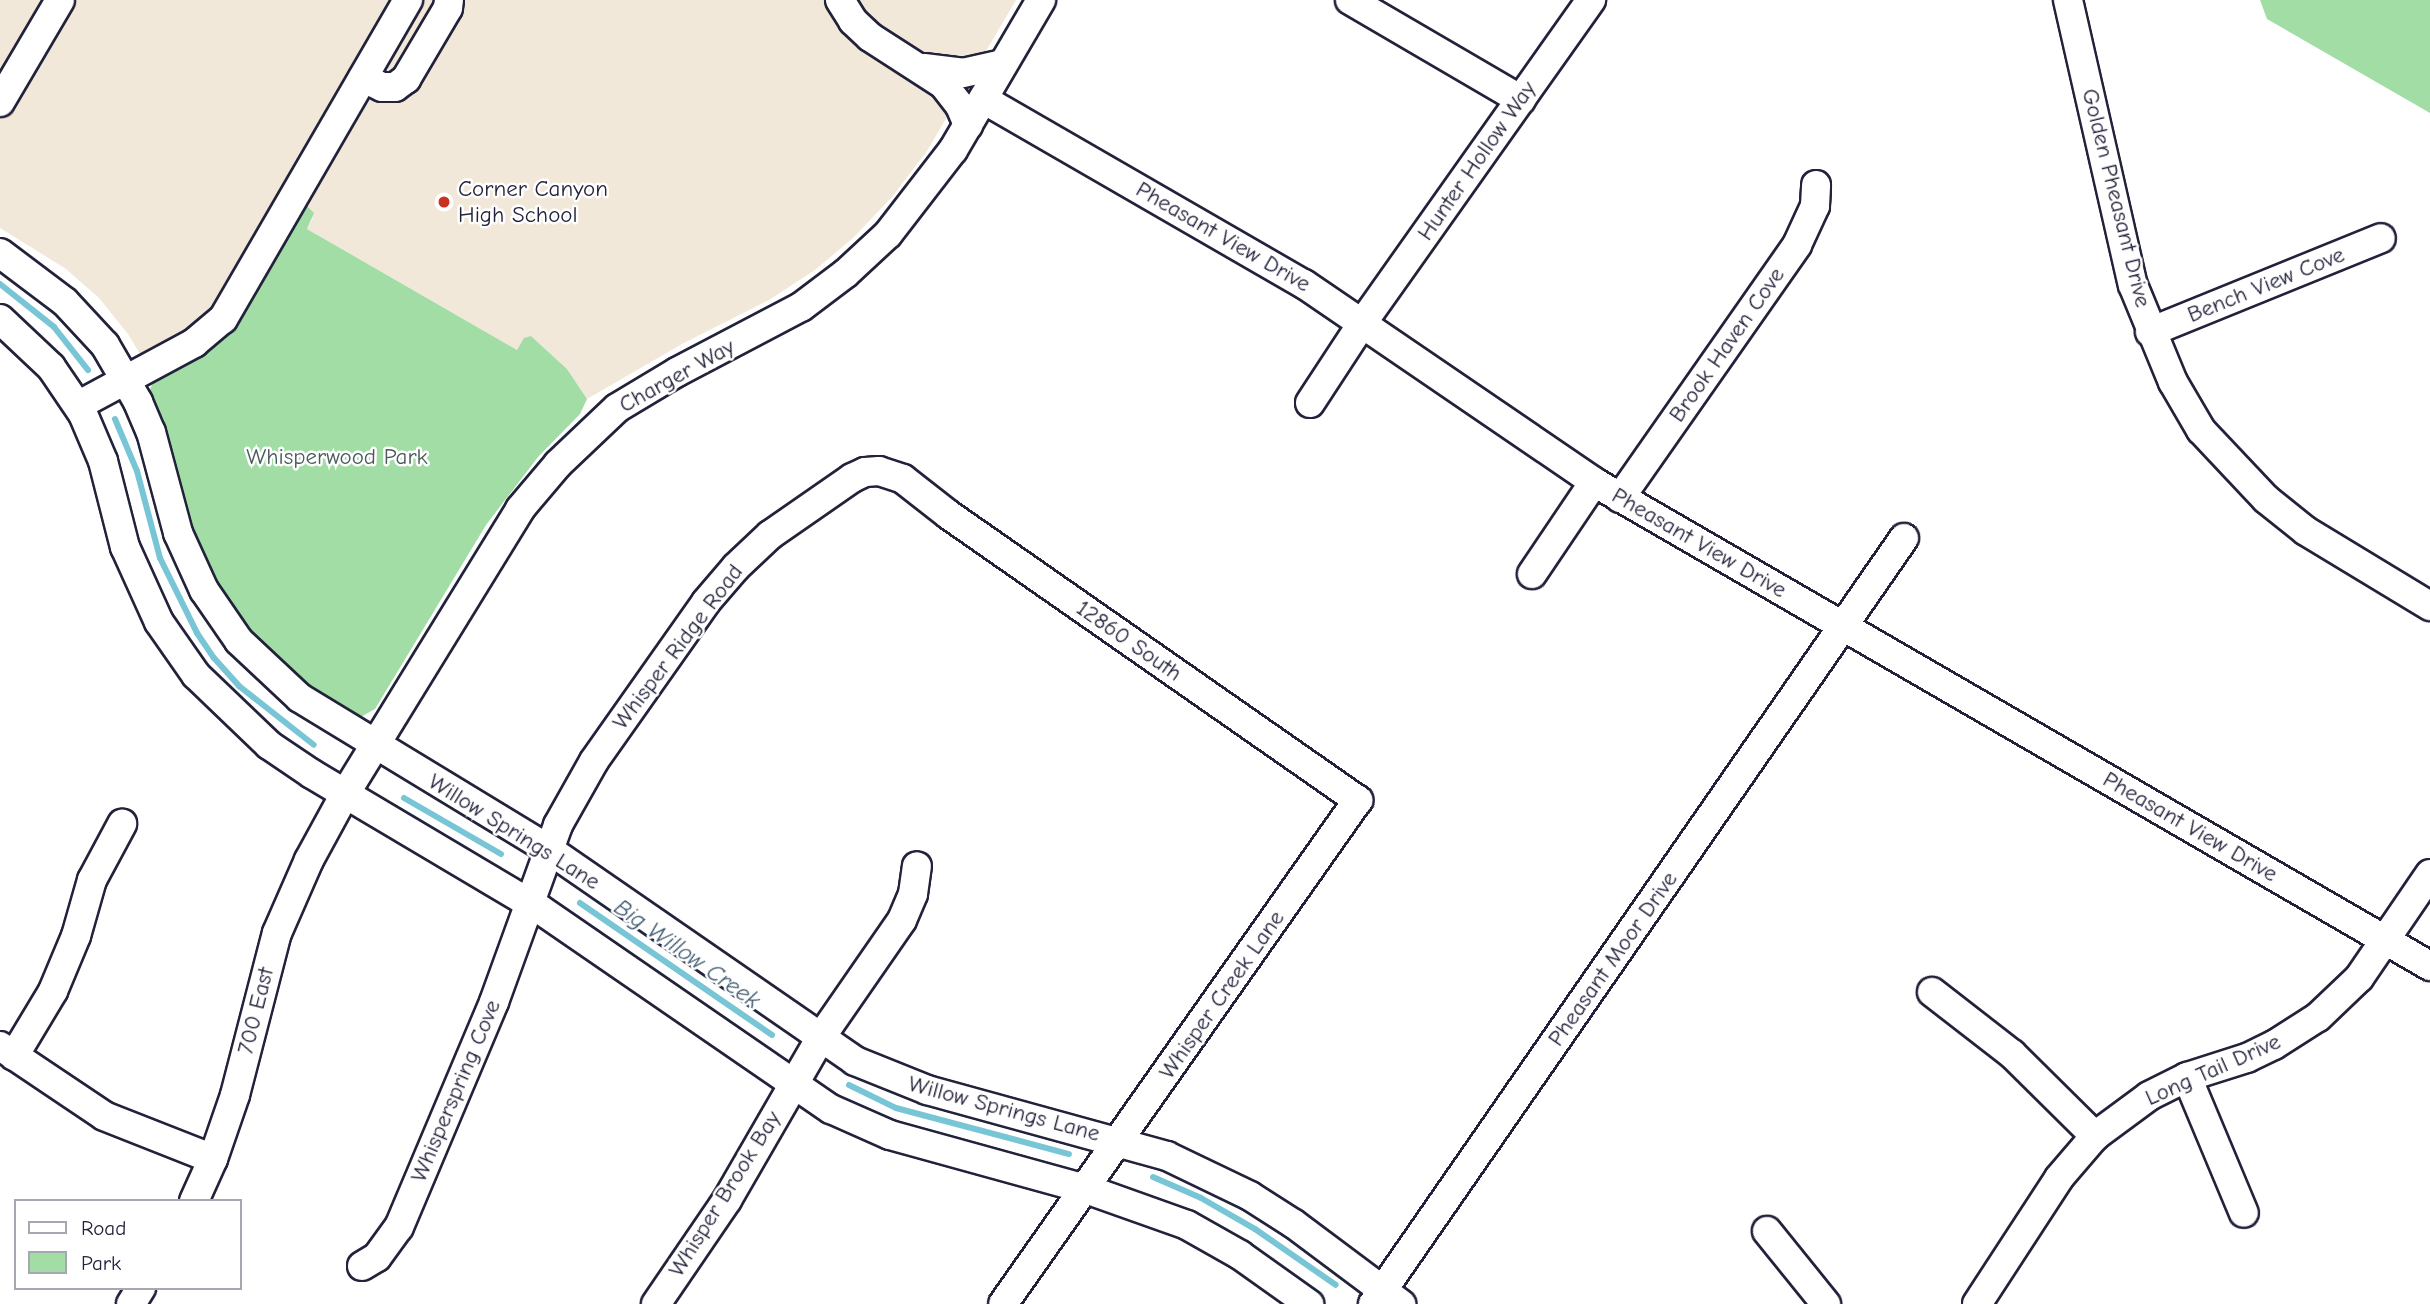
<!DOCTYPE html>
<style>
body{margin:0}
#map{position:relative;width:2430px;height:1304px;overflow:hidden;background:#fff;font-family:"Comic Neue",sans-serif}
div>[style]{position:absolute}
.built>*{inset:0;background:#f1e8da}
.green>*{inset:0;background:#a1dda4}
.stream>*{height:6px;margin:-3px;padding:0 3px;transform-origin:3px;border-radius:3px;background:#78c5d6}
.roads{filter:drop-shadow(2px 0 #22223b) drop-shadow(-2px 0 #22223b) drop-shadow(0 2px #22223b) drop-shadow(0 -2px #22223b)}
.minor>*{height:28px;margin:-14px;padding:0 14px;transform-origin:14px;border-radius:14px;background:#fff}
.dots>*{width:19px;height:19px;translate:-50% -50%;box-sizing:border-box;border:4px solid #fff;border-radius:50%}
span{translate:-50% -50%;white-space:nowrap;text-align:center;line-height:1.15;-webkit-text-stroke:5px #fff;paint-order:stroke}
.street-label{font-size:23px;color:#22223b}
.poi-label{font-size:23px;color:#22223b}
.left{translate:0 -50%;text-align:left}
.park-label{font-size:23px;color:#485a5a}
.water-label{font-size:24px;color:#405b71;font-style:italic}
.legend{position:absolute;left:14px;top:1199px;width:228px;height:91px;box-sizing:border-box;background:#fff;border:2px solid #a7a7b1;margin:0;padding:9px 12px;list-style:none;font-size:21px;color:#22223b}
.legend li{display:flex;align-items:center;gap:14px;height:35px}
.legend b{width:35px;border:2px solid #a7a7b1}
</style>
<div id="map">
<div class="built">
<i style="clip-path:polygon(0 0,1016px 0,927px 151px,892px 197px,853px 238px,815px 270px,769px 300px,682px 344px,587px 399px,567px 369px,531px 336px,517px 350px,307px 229px,314px 216px,223px 339px,155px 379px,128px 334px,99px 298px,66px 269px,0 228px)"></i>
</div>
<div class="green">
<i style="clip-path:polygon(2260px 0,2430px 0,2430px 113px,2267px 19px)"></i>
<i style="clip-path:polygon(307px 206px,314px 213px,307px 229px,517px 350px,524px 338px,531px 336px,567px 369px,587px 399px,580px 414px,538px 457px,486px 525px,375px 709px,357px 719px,266px 658px,199px 557px,147px 395px,155px 379px,213px 346px,230px 331px,302px 209px)"></i>
</div>
<div class="stream">
<i style="left:0;top:284px;width:69px;rotate:38.5deg"></i>
<i style="left:54px;top:327px;width:55px;rotate:51.7deg"></i>
<i style="left:115px;top:419px;width:56px;rotate:67.1deg"></i>
<i style="left:137px;top:471px;width:90px;rotate:75.2deg"></i>
<i style="left:160px;top:558px;width:84px;rotate:63.7deg"></i>
<i style="left:197px;top:633px;width:30px;rotate:56deg"></i>
<i style="left:214px;top:658px;width:38px;rotate:48deg"></i>
<i style="left:239px;top:686px;width:95px;rotate:38.2deg"></i>
<i style="left:404px;top:798px;width:112px;rotate:30deg"></i>
<i style="left:580px;top:903px;width:233px;rotate:34.5deg"></i>
<i style="left:849px;top:1085px;width:52px;rotate:26.1deg"></i>
<i style="left:896px;top:1108px;width:179px;rotate:14.9deg"></i>
<i style="left:1153px;top:1177px;width:52px;rotate:23.6deg"></i>
<i style="left:1201px;top:1198px;width:62px;rotate:29.9deg"></i>
<i style="left:1255px;top:1229px;width:98px;rotate:34.7deg"></i>
</div>
<div class="roads">
<div class="minor">
<i style="left:840px;top:0;width:25px;rotate:58deg"></i>
<i style="left:853px;top:21px;width:23px;rotate:43deg"></i>
<i style="left:870px;top:37px;width:87px;rotate:32.8deg"></i>
<i style="left:943px;top:84px;width:28px;rotate:52deg"></i>
<i style="left:960px;top:106px;width:21px;rotate:67deg"></i>
<i style="left:1350px;top:0;width:198px;rotate:30.3deg"></i>
<i style="left:2068px;top:0;width:292px;rotate:77.2deg"></i>
<i style="left:2133px;top:285px;width:105px;rotate:67.6deg"></i>
<i style="left:2173px;top:382px;width:56px;rotate:59.7deg"></i>
<i style="left:2201px;top:430px;width:95px;rotate:46.7deg"></i>
<i style="left:2266px;top:499px;width:51px;rotate:38.7deg"></i>
<i style="left:2306px;top:531px;width:145px;rotate:31.2deg"></i>
<i style="left:924px;top:68px;width:39px;rotate:7deg"></i>
<i style="left:963px;top:73px;width:41px;rotate:-12.7deg"></i>
<i style="left:363px;top:78px;width:21px;rotate:25deg"></i>
<i style="left:382px;top:87px;width:13px"></i>
<i style="left:395px;top:87px;width:14px;rotate:-36deg"></i>
<i style="left:406px;top:79px;width:82px;rotate:-59.4deg"></i>
<i style="left:448px;top:8px;width:8px;rotate:-83deg"></i>
<i style="left:983px;top:99px;width:370px;rotate:30deg"></i>
<i style="left:1304px;top:284px;width:351px;rotate:34.3deg"></i>
<i style="left:1594px;top:482px;width:966px;rotate:30.07deg"></i>
<i style="left:0;top:102px;width:118px;rotate:-59.5deg"></i>
<i style="left:0;top:253px;width:81px;rotate:37deg"></i>
<i style="left:65px;top:302px;width:59px;rotate:47.1deg"></i>
<i style="left:105px;top:345px;width:66px;rotate:59.9deg"></i>
<i style="left:138px;top:402px;width:33px;rotate:67deg"></i>
<i style="left:151px;top:432px;width:105px;rotate:75deg"></i>
<i style="left:178px;top:533px;width:63px;rotate:65.5deg"></i>
<i style="left:204px;top:590px;width:62px;rotate:55.5deg"></i>
<i style="left:239px;top:641px;width:83px;rotate:43.1deg"></i>
<i style="left:300px;top:698px;width:290px;rotate:31.3deg"></i>
<i style="left:548px;top:849px;width:373px;rotate:34.6deg"></i>
<i style="left:855px;top:1061px;width:78px;rotate:21.9deg"></i>
<i style="left:927px;top:1090px;width:249px;rotate:15.4deg"></i>
<i style="left:1167px;top:1156px;width:92px;rotate:25.7deg"></i>
<i style="left:1250px;top:1196px;width:52px;rotate:32.5deg"></i>
<i style="left:1294px;top:1224px;width:134px;rotate:36.8deg"></i>
<i style="left:0;top:319px;width:70px;rotate:43.3deg"></i>
<i style="left:51px;top:367px;width:57px;rotate:55.8deg"></i>
<i style="left:83px;top:414px;width:51px;rotate:66.9deg"></i>
<i style="left:103px;top:461px;width:89px;rotate:75.7deg"></i>
<i style="left:125px;top:547px;width:82px;rotate:65.6deg"></i>
<i style="left:159px;top:622px;width:65px;rotate:55.1deg"></i>
<i style="left:196px;top:675px;width:101px;rotate:43.8deg"></i>
<i style="left:269px;top:745px;width:52px;rotate:34deg"></i>
<i style="left:312px;top:774px;width:263px;rotate:30.7deg"></i>
<i style="left:538px;top:908px;width:355px;rotate:34.5deg"></i>
<i style="left:831px;top:1109px;width:64px;rotate:23.8deg"></i>
<i style="left:890px;top:1135px;width:203px;rotate:15.4deg"></i>
<i style="left:1086px;top:1189px;width:107px;rotate:19.6deg"></i>
<i style="left:1187px;top:1225px;width:61px;rotate:29.5deg"></i>
<i style="left:1240px;top:1255px;width:85px;rotate:35.4deg"></i>
<i style="left:2150px;top:332px;width:249px;rotate:-22.1deg"></i>
<i style="left:1310px;top:403px;width:97px;rotate:-56.8deg"></i>
<i style="left:1363px;top:322px;width:395px;rotate:-54.7deg"></i>
<i style="left:79px;top:405px;width:131px;rotate:-28.3deg"></i>
<i style="left:194px;top:343px;width:38px;rotate:-40deg"></i>
<i style="left:223px;top:319px;width:369px;rotate:-59.9deg"></i>
<i style="left:1620px;top:498px;width:309px;rotate:-55deg"></i>
<i style="left:1797px;top:245px;width:43px;rotate:-65.2deg"></i>
<i style="left:1815px;top:206px;width:21px;rotate:-87deg"></i>
<i style="left:1532px;top:574px;width:111px;rotate:-56deg"></i>
<i style="left:1932px;top:992px;width:101px;rotate:37.8deg"></i>
<i style="left:2012px;top:1054px;width:117px;rotate:44.7deg"></i>
<i style="left:0;top:1046px;width:125px;rotate:33.9deg"></i>
<i style="left:104px;top:1116px;width:117px;rotate:21.5deg"></i>
<i style="left:14px;top:1056px;width:76px;rotate:-59deg"></i>
<i style="left:53px;top:991px;width:60px;rotate:-67.3deg"></i>
<i style="left:76px;top:936px;width:58px;rotate:-74.1deg"></i>
<i style="left:92px;top:880px;width:64px;rotate:-61.8deg"></i>
<i style="left:2187px;top:1077px;width:147px;rotate:67.3deg"></i>
<i style="left:194px;top:1201px;width:46px;rotate:-65.7deg"></i>
<i style="left:213px;top:1159px;width:68px;rotate:-71deg"></i>
<i style="left:235px;top:1095px;width:167px;rotate:-75.5deg"></i>
<i style="left:277px;top:933px;width:80px;rotate:-66.3deg"></i>
<i style="left:309px;top:860px;width:75px;rotate:-61.4deg"></i>
<i style="left:345px;top:794px;width:334px;rotate:-58.4deg"></i>
<i style="left:520px;top:509px;width:59px;rotate:-49.8deg"></i>
<i style="left:558px;top:464px;width:81px;rotate:-43.5deg"></i>
<i style="left:617px;top:408px;width:70px;rotate:-31deg"></i>
<i style="left:677px;top:372px;width:140px;rotate:-27.7deg"></i>
<i style="left:801px;top:307px;width:56px;rotate:-37.1deg"></i>
<i style="left:846px;top:273px;width:57px;rotate:-42.9deg"></i>
<i style="left:888px;top:234px;width:106px;rotate:-52.3deg"></i>
<i style="left:953px;top:150px;width:174px;rotate:-59.6deg"></i>
<i style="left:1767px;top:1231px;width:94px;rotate:51.1deg"></i>
<i style="left:362px;top:1266px;width:17px;rotate:-31deg"></i>
<i style="left:377px;top:1257px;width:37px;rotate:-54deg"></i>
<i style="left:399px;top:1227px;width:244px;rotate:-67.1deg"></i>
<i style="left:494px;top:1002px;width:188px;rotate:-70.1deg"></i>
<i style="left:558px;top:825px;width:73px;rotate:-60.6deg"></i>
<i style="left:594px;top:761px;width:194px;rotate:-54.8deg"></i>
<i style="left:706px;top:602px;width:46px;rotate:-49.4deg"></i>
<i style="left:736px;top:567px;width:47px;rotate:-43.3deg"></i>
<i style="left:770px;top:535px;width:100px;rotate:-34.8deg"></i>
<i style="left:852px;top:478px;width:14px;rotate:-25deg"></i>
<i style="left:865px;top:472px;width:14px;rotate:-4deg"></i>
<i style="left:879px;top:471px;width:25px;rotate:18deg"></i>
<i style="left:903px;top:479px;width:58px;rotate:38deg"></i>
<i style="left:949px;top:515px;width:499px;rotate:34.9deg"></i>
<i style="left:1358px;top:800px;width:616px;rotate:125.16deg"></i>
<i style="left:131px;top:1304px;width:19px;rotate:-58deg"></i>
<i style="left:656px;top:1304px;width:126px;rotate:-55.7deg"></i>
<i style="left:727px;top:1200px;width:188px;rotate:-60deg"></i>
<i style="left:821px;top:1037px;width:142px;rotate:-55.3deg"></i>
<i style="left:902px;top:920px;width:28px;rotate:-67deg"></i>
<i style="left:913px;top:894px;width:28px;rotate:-82deg"></i>
<i style="left:1373px;top:1304px;width:932px;rotate:-55.27deg"></i>
<i style="left:1977px;top:1304px;width:150px;rotate:-56.9deg"></i>
<i style="left:2059px;top:1178px;width:55px;rotate:-49.4deg"></i>
<i style="left:2095px;top:1136px;width:67px;rotate:-36.5deg"></i>
<i style="left:2149px;top:1096px;width:42px;rotate:-26.6deg"></i>
<i style="left:2187px;top:1077px;width:63px;rotate:-17.6deg"></i>
<i style="left:2247px;top:1058px;width:30px;rotate:-26deg"></i>
<i style="left:2274px;top:1045px;width:52px;rotate:-32.5deg"></i>
<i style="left:2318px;top:1017px;width:57px;rotate:-43.6deg"></i>
<i style="left:2359px;top:978px;width:126px;rotate:-55.7deg"></i>
</div>
</div>
<div class="dots">
<i style="left:444px;top:202px;background:#c8321e"></i>
</div>
<div class="street-label">
<span style="left:1477px;top:161px;rotate:-55deg">Hunter Hollow Way</span>
<span style="left:2116px;top:198px;rotate:76deg">Golden Pheasant Drive</span>
<span style="left:1223px;top:237px;rotate:30deg">Pheasant View Drive</span>
<span style="left:2266px;top:285px;rotate:-22deg">Bench View Cove</span>
<span style="left:1727px;top:345px;rotate:-55deg">Brook Haven Cove</span>
<span style="left:677px;top:376px;rotate:-29deg">Charger Way</span>
<span style="left:1699px;top:543px;rotate:30deg">Pheasant View Drive</span>
<span style="left:1129px;top:641px;rotate:35deg">12860 South</span>
<span style="left:678px;top:647px;rotate:-53deg">Whisper Ridge Road</span>
<span style="left:2190px;top:827px;rotate:30deg">Pheasant View Drive</span>
<span style="left:514px;top:832px;rotate:32deg">Willow Springs Lane</span>
<span style="left:1613px;top:959px;rotate:-55deg">Pheasant Moor Drive</span>
<span style="left:1222px;top:995px;rotate:-55deg">Whisper Creek Lane</span>
<span style="left:256px;top:1011px;rotate:-76deg">700 East</span>
<span style="left:2213px;top:1070px;rotate:-24deg">Long Tail Drive</span>
<span style="left:456px;top:1091px;rotate:-67deg">Whisperspring Cove</span>
<span style="left:1004px;top:1109px;rotate:15deg">Willow Springs Lane</span>
<span style="left:725px;top:1194px;rotate:-58deg">Whisper Brook Bay</span>
</div>
<div class="poi-label">
<span class="left" style="left:458px;top:202px">Corner Canyon<br>High School</span>
</div>
<div class="park-label">
<span style="left:337px;top:457px">Whisperwood Park</span>
</div>
<div class="water-label">
<span style="left:687px;top:954px;rotate:35deg">Big Willow Creek</span>
</div>
<ul class="legend">
<li><b style="height:9px;background:#fff"></b>Road</li>
<li><b style="height:19px;background:#a1dda4"></b>Park</li>
</ul>
</div>
